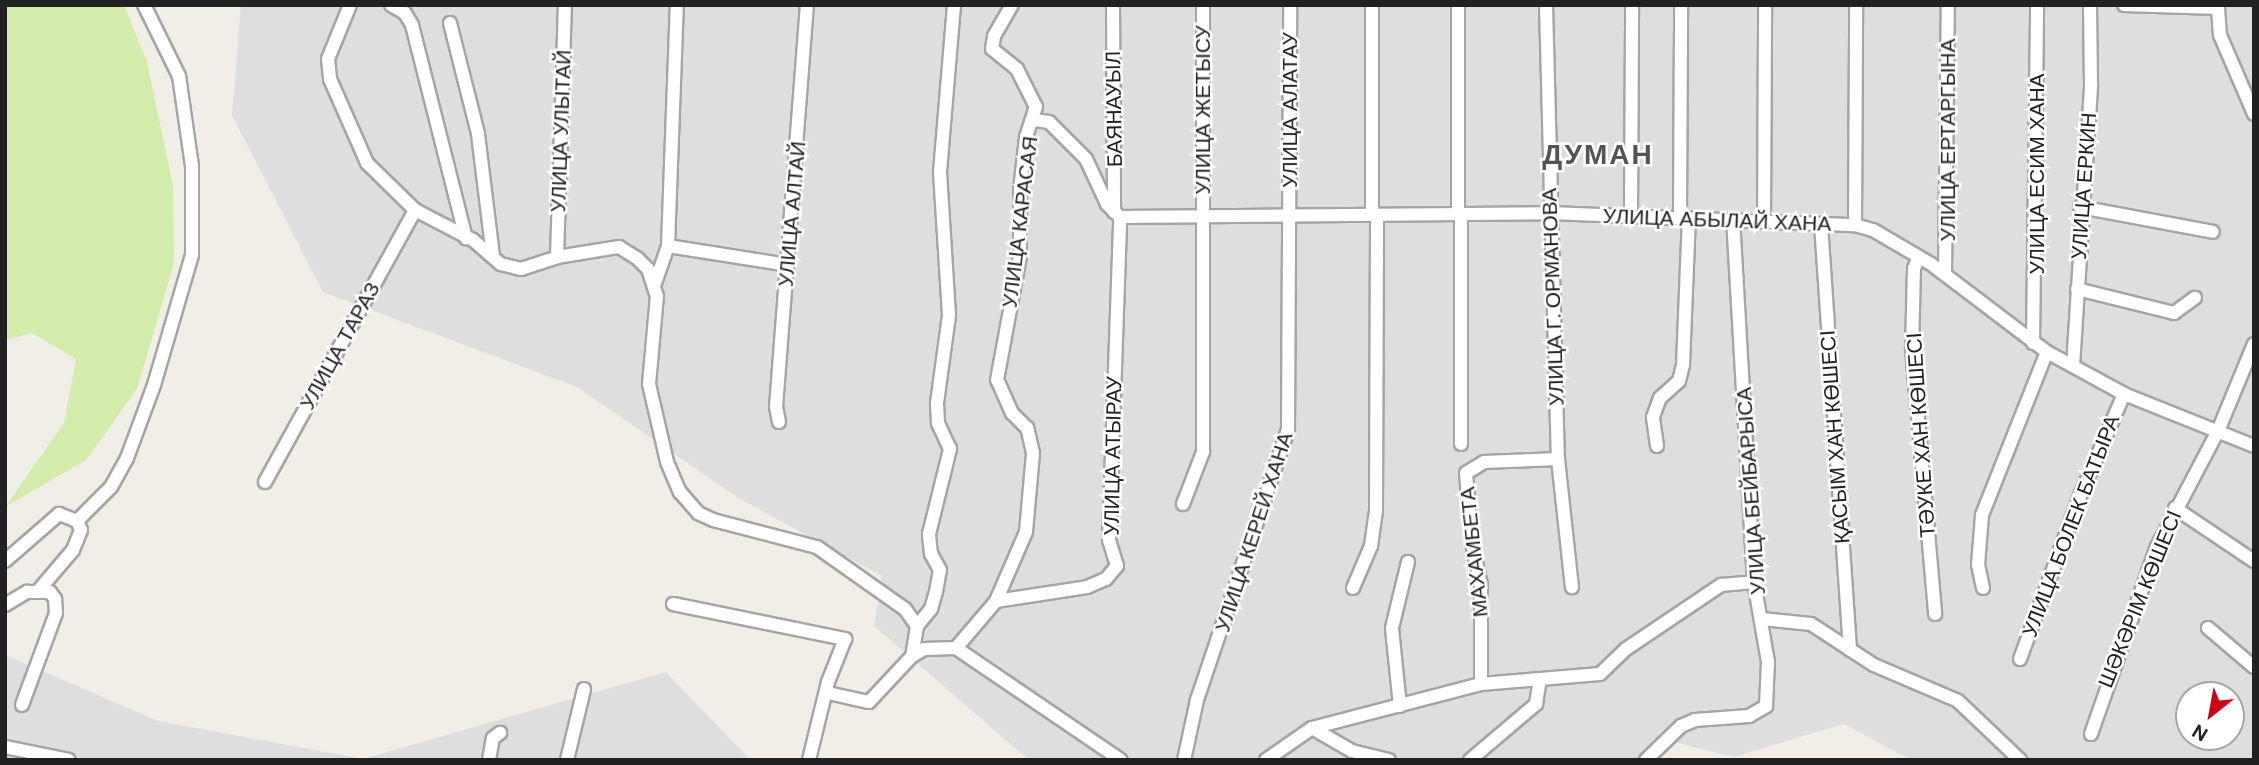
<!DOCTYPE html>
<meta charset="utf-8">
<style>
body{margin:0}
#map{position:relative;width:2259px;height:765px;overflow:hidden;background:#f1ede7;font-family:"DM Sans",sans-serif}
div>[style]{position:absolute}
.residential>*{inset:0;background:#dfdede}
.grass>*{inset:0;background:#d3ecac}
.roads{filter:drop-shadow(2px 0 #a5a5a5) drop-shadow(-2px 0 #a5a5a5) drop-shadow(0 2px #a5a5a5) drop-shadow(0 -2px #a5a5a5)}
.minor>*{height:12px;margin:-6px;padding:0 6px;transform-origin:6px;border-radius:6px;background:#fff}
span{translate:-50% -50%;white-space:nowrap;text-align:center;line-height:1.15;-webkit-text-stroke:5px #fff;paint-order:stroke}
.street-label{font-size:21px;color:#212121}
.district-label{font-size:28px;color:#545454;font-weight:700;letter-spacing:2px}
.frame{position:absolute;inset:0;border:7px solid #212121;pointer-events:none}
.north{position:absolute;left:2175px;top:681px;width:70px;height:70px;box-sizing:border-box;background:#fff;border:2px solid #a6a6a6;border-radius:50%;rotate:211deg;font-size:19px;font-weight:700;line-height:28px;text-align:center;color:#212121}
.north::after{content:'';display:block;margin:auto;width:24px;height:32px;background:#d10017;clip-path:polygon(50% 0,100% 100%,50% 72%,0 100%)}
</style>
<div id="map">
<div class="residential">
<i style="clip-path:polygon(evenodd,241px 5px,2254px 5px,2254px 760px,1911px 760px,1844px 724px,1733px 757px,1667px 740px,1647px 760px,1029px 760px,874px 626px,882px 576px,740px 499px,577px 387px,323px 292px,232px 115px,241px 5px,2189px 695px,2231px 695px,2231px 737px,2189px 737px,2189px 695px)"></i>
<i style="clip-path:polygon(5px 655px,158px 721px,363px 759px,666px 672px,750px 760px,5px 760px)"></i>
</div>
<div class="grass">
<i style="clip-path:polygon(5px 5px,124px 5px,147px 62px,173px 186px,174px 263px,137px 389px,86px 460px,5px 507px,64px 423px,76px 359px,32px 333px,5px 340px)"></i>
</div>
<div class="roads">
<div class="minor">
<i style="left:350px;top:5px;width:58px;rotate:112.2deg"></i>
<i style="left:328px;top:59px;width:20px;rotate:84deg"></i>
<i style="left:330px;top:79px;width:92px;rotate:66.2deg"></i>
<i style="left:367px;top:163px;width:67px;rotate:44.4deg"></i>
<i style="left:415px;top:210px;width:65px;rotate:27.3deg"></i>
<i style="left:473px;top:240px;width:37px;rotate:41deg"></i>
<i style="left:501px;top:264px;width:21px;rotate:14deg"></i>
<i style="left:521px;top:269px;width:38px;rotate:-18deg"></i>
<i style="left:557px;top:257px;width:63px;rotate:-9.2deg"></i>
<i style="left:619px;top:247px;width:22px;rotate:32deg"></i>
<i style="left:638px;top:259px;width:14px;rotate:45deg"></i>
<i style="left:648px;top:269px;width:28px;rotate:72deg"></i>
<i style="left:657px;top:296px;width:88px;rotate:95.2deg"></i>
<i style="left:649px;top:384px;width:80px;rotate:77deg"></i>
<i style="left:667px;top:462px;width:33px;rotate:67deg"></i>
<i style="left:680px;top:492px;width:28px;rotate:49deg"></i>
<i style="left:698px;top:513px;width:17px;rotate:25deg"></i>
<i style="left:713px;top:520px;width:107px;rotate:14.6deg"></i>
<i style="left:817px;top:547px;width:108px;rotate:35.2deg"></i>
<i style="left:905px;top:609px;width:21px;rotate:55deg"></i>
<i style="left:917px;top:626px;width:30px;rotate:99deg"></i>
<i style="left:391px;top:5px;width:16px;rotate:30deg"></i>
<i style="left:405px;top:13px;width:14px;rotate:60deg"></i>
<i style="left:412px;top:25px;width:220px;rotate:75.8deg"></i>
<i style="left:1113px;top:5px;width:207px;rotate:89.7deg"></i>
<i style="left:1546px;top:5px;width:454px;rotate:88.5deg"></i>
<i style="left:1558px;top:459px;width:129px;rotate:83.8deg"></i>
<i style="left:2124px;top:5px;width:94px;rotate:1.8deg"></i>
<i style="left:2218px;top:8px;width:27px;rotate:86deg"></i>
<i style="left:2220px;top:35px;width:86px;rotate:66.7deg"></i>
<i style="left:450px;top:23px;width:114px;rotate:75.8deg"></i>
<i style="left:478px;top:134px;width:124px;rotate:83deg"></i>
<i style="left:1035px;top:120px;width:14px;rotate:8deg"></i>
<i style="left:1049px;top:122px;width:52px;rotate:45deg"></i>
<i style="left:1086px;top:159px;width:50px;rotate:65deg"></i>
<i style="left:1107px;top:204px;width:14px;rotate:45deg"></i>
<i style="left:2080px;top:207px;width:135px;rotate:10.6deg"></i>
<i style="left:1372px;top:215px;width:210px;rotate:-90deg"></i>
<i style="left:1458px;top:215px;width:210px;rotate:-90deg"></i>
<i style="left:1461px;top:215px;width:229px;rotate:90deg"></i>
<i style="left:1631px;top:216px;width:211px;rotate:-89.7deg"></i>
<i style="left:1120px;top:217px;width:430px;rotate:-0.5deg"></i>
<i style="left:1550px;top:213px;width:305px;rotate:2.3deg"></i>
<i style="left:1855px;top:225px;width:19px;rotate:16deg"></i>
<i style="left:1873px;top:230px;width:67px;rotate:30.4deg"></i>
<i style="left:1931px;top:264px;width:146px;rotate:37.2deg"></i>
<i style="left:2047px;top:352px;width:88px;rotate:28.6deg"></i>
<i style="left:2124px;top:394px;width:140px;rotate:21.8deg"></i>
<i style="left:1680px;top:217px;width:212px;rotate:-89.7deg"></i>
<i style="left:1764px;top:221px;width:216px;rotate:-89.7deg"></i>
<i style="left:1821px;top:224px;width:427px;rotate:86.1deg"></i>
<i style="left:1855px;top:225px;width:220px;rotate:-89.7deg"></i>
<i style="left:668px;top:246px;width:121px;rotate:9deg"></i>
<i style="left:557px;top:257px;width:252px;rotate:-88.2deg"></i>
<i style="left:1919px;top:257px;width:12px;rotate:114deg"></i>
<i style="left:1914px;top:268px;width:81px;rotate:91.4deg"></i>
<i style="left:1912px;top:349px;width:266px;rotate:85deg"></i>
<i style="left:1945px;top:274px;width:269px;rotate:-89.4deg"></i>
<i style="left:654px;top:286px;width:42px;rotate:-70.7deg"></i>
<i style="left:668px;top:246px;width:241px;rotate:-87.9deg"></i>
<i style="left:2077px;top:289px;width:100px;rotate:13.9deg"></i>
<i style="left:2174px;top:313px;width:26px;rotate:-36deg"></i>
<i style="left:2033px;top:343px;width:338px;rotate:-89.3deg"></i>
<i style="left:2073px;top:366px;width:282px;rotate:-86.3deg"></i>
<i style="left:2091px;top:85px;width:80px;rotate:-90.7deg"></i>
<i style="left:779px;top:422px;width:15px;rotate:-101deg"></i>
<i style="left:776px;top:407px;width:403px;rotate:-85.6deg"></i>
<i style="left:1657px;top:446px;width:29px;rotate:-98deg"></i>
<i style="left:1653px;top:417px;width:20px;rotate:-70deg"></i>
<i style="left:1660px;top:398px;width:25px;rotate:-42deg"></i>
<i style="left:1679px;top:381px;width:16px;rotate:-76deg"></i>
<i style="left:1683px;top:365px;width:147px;rotate:-87.7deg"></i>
<i style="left:265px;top:482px;width:311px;rotate:-61.1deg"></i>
<i style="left:1183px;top:504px;width:56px;rotate:-69deg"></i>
<i style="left:1203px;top:452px;width:447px;rotate:-90deg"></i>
<i style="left:2175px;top:508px;width:95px;rotate:33.9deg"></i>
<i style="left:77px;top:521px;width:48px;rotate:-45deg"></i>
<i style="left:111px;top:487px;width:33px;rotate:-61deg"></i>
<i style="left:127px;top:458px;width:78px;rotate:-69.7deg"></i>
<i style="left:154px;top:385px;width:135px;rotate:-73.7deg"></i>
<i style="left:192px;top:255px;width:89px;rotate:-90deg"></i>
<i style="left:192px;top:166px;width:91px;rotate:-98.2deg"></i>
<i style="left:179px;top:76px;width:79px;rotate:-116.2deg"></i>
<i style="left:5px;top:561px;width:72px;rotate:-41deg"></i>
<i style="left:59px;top:514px;width:19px;rotate:21deg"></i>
<i style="left:77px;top:521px;width:10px;rotate:66deg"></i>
<i style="left:81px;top:530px;width:22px;rotate:112deg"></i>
<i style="left:73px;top:550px;width:54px;rotate:130.5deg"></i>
<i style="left:1353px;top:588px;width:46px;rotate:-66.8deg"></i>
<i style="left:1371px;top:546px;width:34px;rotate:-82deg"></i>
<i style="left:1376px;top:512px;width:297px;rotate:-89.8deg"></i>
<i style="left:1983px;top:588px;width:24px;rotate:-102deg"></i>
<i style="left:1978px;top:565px;width:50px;rotate:-85.4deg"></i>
<i style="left:1982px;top:515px;width:175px;rotate:-68.3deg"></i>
<i style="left:996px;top:601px;width:92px;rotate:-8.7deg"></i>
<i style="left:1087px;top:587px;width:21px;rotate:-23deg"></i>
<i style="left:1106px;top:579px;width:17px;rotate:-50deg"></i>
<i style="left:1117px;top:566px;width:27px;rotate:-107deg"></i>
<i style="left:1109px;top:540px;width:323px;rotate:-88deg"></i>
<i style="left:673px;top:604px;width:176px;rotate:11.5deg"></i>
<i style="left:845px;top:639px;width:46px;rotate:111.6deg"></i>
<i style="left:828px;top:682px;width:80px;rotate:103.7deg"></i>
<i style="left:5px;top:605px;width:26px;rotate:-31deg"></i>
<i style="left:27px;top:592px;width:23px"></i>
<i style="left:50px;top:592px;width:9px;rotate:54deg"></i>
<i style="left:55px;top:599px;width:14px;rotate:86deg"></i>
<i style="left:56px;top:613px;width:98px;rotate:110.3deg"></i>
<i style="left:1762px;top:619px;width:49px;rotate:5.8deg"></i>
<i style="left:1811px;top:624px;width:75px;rotate:33.1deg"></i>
<i style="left:1874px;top:665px;width:91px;rotate:23.2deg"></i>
<i style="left:1958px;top:701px;width:86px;rotate:43.6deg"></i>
<i style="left:917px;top:626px;width:22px;rotate:-51deg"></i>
<i style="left:931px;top:609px;width:18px;rotate:-74deg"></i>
<i style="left:936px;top:592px;width:22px;rotate:-80deg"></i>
<i style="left:940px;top:570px;width:18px;rotate:-119deg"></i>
<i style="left:931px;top:554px;width:20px;rotate:-96deg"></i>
<i style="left:929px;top:534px;width:88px;rotate:-76.1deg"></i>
<i style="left:950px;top:449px;width:29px;rotate:-115deg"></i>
<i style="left:938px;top:423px;width:20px;rotate:-93deg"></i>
<i style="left:937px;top:403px;width:89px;rotate:-82.2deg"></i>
<i style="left:949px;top:315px;width:143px;rotate:-93.6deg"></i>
<i style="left:940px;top:172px;width:168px;rotate:-85.2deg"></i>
<i style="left:2208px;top:628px;width:60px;rotate:40.3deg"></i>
<i style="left:956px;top:648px;width:199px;rotate:34.2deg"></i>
<i style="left:2020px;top:659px;width:174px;rotate:-69.8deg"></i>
<i style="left:2080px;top:496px;width:111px;rotate:-66.7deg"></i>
<i style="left:1481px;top:684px;width:99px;rotate:-90deg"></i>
<i style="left:1481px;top:585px;width:43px;rotate:-102.1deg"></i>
<i style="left:1472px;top:543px;width:70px;rotate:-94.9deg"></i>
<i style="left:1466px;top:473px;width:21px;rotate:-31deg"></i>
<i style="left:1484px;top:462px;width:74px;rotate:-2.3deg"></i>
<i style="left:828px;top:693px;width:42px;rotate:12.4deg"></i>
<i style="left:869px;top:702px;width:63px;rotate:-46.9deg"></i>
<i style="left:912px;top:656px;width:14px;rotate:-30deg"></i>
<i style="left:924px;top:649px;width:32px;rotate:-2deg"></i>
<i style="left:956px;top:648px;width:62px;rotate:-49.6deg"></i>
<i style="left:996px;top:601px;width:75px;rotate:-66.5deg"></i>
<i style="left:1026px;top:532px;width:79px;rotate:-84.9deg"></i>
<i style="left:1033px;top:453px;width:26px;rotate:-103deg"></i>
<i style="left:1027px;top:428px;width:21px;rotate:-135deg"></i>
<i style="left:1012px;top:413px;width:36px;rotate:-114deg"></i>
<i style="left:997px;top:380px;width:126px;rotate:-79.5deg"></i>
<i style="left:1020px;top:256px;width:66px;rotate:-90deg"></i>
<i style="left:1020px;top:190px;width:53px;rotate:-83.5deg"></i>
<i style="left:1026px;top:137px;width:32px;rotate:-72deg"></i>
<i style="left:1036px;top:107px;width:42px;rotate:-116.6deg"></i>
<i style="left:1017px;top:69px;width:32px;rotate:-141deg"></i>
<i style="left:992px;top:49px;width:13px;rotate:-81deg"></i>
<i style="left:994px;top:36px;width:36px;rotate:-60deg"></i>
<i style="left:1400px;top:706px;width:78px;rotate:-95.9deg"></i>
<i style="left:1392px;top:628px;width:68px;rotate:-76.4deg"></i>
<i style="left:1312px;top:728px;width:46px;rotate:29.9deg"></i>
<i style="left:1352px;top:751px;width:38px;rotate:14deg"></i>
<i style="left:2091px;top:734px;width:198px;rotate:-70.6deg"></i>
<i style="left:2157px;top:547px;width:131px;rotate:-62.3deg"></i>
<i style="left:2218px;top:431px;width:94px;rotate:-67.5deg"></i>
<i style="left:5px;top:747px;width:65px;rotate:11.5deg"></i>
<i style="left:489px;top:760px;width:22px;rotate:-80deg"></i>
<i style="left:493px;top:738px;width:9px;rotate:-36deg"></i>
<i style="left:567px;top:760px;width:73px;rotate:-76.5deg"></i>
<i style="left:1184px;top:760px;width:61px;rotate:-77.8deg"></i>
<i style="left:1197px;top:700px;width:285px;rotate:-71.4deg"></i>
<i style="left:1288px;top:430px;width:425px;rotate:-89.7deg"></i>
<i style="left:1266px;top:760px;width:56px;rotate:-34.8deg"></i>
<i style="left:1312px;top:728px;width:175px;rotate:-14.6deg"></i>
<i style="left:1481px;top:684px;width:119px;rotate:-4.8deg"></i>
<i style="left:1600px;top:674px;width:36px;rotate:-44deg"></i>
<i style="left:1626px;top:649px;width:115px;rotate:-34deg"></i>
<i style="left:1721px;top:585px;width:33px;rotate:-5deg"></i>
<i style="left:1470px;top:760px;width:87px;rotate:-40.3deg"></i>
<i style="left:1536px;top:704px;width:24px;rotate:-81deg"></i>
<i style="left:1646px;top:760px;width:49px;rotate:-44.2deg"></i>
<i style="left:1681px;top:726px;width:15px;rotate:-23deg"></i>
<i style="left:1695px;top:720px;width:54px;rotate:-4.2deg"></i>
<i style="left:1749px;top:716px;width:20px;rotate:-30deg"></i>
<i style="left:1766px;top:706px;width:44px;rotate:-87.4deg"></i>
<i style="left:1768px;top:662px;width:81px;rotate:-99.9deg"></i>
<i style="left:1754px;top:582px;width:363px;rotate:-93.3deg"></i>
</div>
</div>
<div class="street-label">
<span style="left:1114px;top:109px;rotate:-91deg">БАЯНАУЫЛ</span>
<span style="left:1203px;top:110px;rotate:-90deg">УЛИЦА ЖЕТЫСУ</span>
<span style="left:1290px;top:110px;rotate:-90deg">УЛИЦА АЛАТАУ</span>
<span style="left:561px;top:131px;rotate:-88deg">УЛИЦА УЛЫТАЙ</span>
<span style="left:1948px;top:140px;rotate:-90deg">УЛИЦА ЕРТАРГЫНА</span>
<span style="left:2037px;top:174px;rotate:-90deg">УЛИЦА ЕСИМ ХАНА</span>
<span style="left:2084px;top:186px;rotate:-86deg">УЛИЦА ЕРКИН</span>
<span style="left:792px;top:214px;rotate:-85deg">УЛИЦА АЛТАЙ</span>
<span style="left:1717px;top:220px;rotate:2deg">УЛИЦА АБЫЛАЙ ХАНА</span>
<span style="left:1020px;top:222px;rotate:-83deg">УЛИЦА КАРАСАЯ</span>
<span style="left:1553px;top:297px;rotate:-92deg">УЛИЦА Г. ОРМАНОВА</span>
<span style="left:340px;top:346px;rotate:-61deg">УЛИЦА ТАРАЗ</span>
<span style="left:1921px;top:435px;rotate:-94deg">ТӘУКЕ ХАН КӨШЕСІ</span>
<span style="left:1835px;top:437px;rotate:-94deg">ҚАСЫМ ХАН КӨШЕСІ</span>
<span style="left:1113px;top:456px;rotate:-89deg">УЛИЦА АТЫРАУ</span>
<span style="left:1751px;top:491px;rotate:-94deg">УЛИЦА БЕЙБАРЫСА</span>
<span style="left:2071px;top:526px;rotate:-69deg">УЛИЦА БОЛЕК БАТЫРА</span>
<span style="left:1254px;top:532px;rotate:-72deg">УЛИЦА КЕРЕЙ ХАНА</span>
<span style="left:1474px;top:552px;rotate:-96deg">МАХАМБЕТА</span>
<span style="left:2140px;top:599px;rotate:-68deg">ШӘКӘРІМ КӨШЕСІ</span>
</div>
<div class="district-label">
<span style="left:1598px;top:155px">ДУМАН</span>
</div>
<div class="frame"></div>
<div class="north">N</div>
</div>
